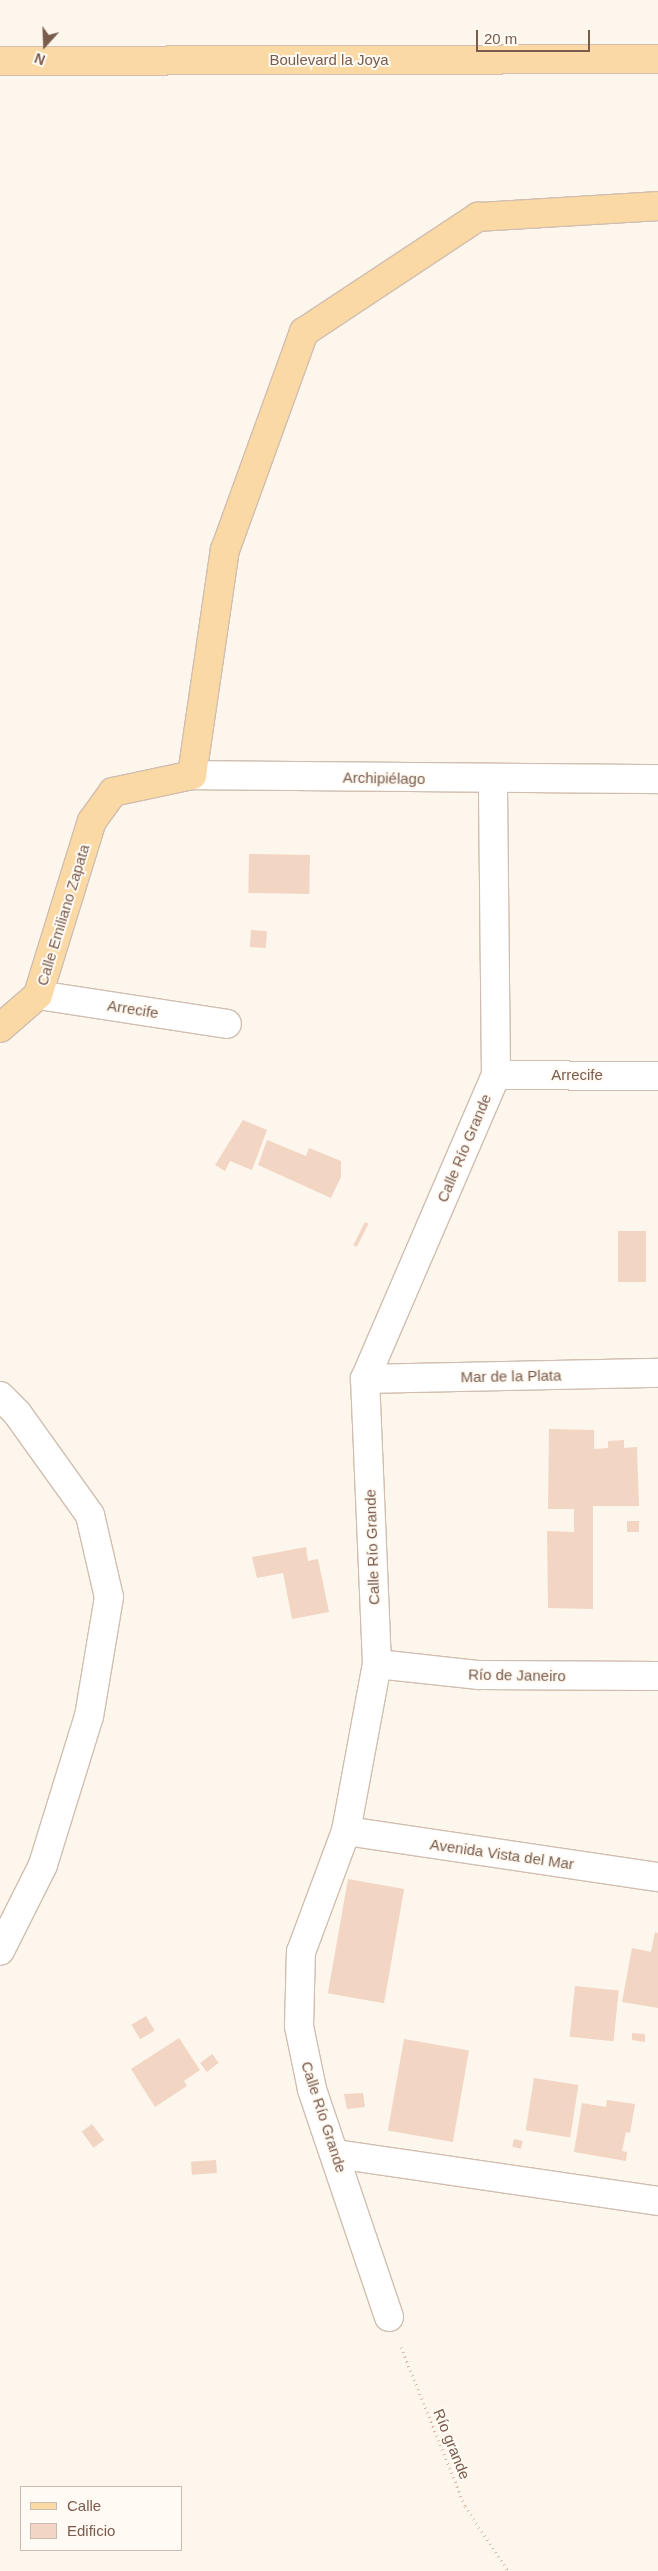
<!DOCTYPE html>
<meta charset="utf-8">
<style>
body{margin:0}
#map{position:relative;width:658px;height:2571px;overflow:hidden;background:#fdf6ec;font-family:Helvetica,sans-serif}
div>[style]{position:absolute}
.building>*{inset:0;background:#f3d5c3;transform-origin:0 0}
.path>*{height:3px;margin-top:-1.5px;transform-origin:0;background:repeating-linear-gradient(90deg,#d9b8a5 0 1px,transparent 0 5px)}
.roads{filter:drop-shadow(1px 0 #d1beb0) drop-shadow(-1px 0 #d1beb0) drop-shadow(0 1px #d1beb0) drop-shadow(0 -1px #d1beb0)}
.minor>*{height:28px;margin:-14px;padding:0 14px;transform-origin:14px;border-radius:14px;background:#fff}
.major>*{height:28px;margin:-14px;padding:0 14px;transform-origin:14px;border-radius:14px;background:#fbd9a5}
span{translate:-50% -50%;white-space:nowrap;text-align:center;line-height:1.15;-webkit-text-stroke:4px #fffaf3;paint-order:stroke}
.street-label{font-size:15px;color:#7a5c4d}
.legend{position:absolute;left:20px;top:2486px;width:162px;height:65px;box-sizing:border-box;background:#fffaf3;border:1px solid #cabbb1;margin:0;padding:6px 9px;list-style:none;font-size:15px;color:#7a5c4d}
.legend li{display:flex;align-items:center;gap:10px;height:25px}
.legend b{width:25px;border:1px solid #cabbb1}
.north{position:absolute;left:20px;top:20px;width:50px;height:50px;-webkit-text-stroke:4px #fffaf3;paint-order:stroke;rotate:200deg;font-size:14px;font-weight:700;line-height:20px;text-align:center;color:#7a5c4d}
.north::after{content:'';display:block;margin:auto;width:18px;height:22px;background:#7a5c4d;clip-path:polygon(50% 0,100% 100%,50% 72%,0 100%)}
.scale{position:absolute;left:476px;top:30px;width:114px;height:22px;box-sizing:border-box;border:2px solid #7a5c4d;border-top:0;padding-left:6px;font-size:15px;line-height:18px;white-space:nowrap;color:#7a5c4d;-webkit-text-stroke:4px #fffaf3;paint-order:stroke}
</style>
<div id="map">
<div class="building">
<i style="left:249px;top:854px;width:61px;height:39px;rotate:1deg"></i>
<i style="left:251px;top:930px;width:16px;height:17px;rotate:4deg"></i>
<i style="clip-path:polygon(243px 1120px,267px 1130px,252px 1170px,230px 1161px,225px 1171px,215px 1165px)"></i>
<i style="clip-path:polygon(267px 1140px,306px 1156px,309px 1148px,341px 1161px,341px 1177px,331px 1198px,258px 1165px)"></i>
<i style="left:365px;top:1222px;width:4px;height:26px;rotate:27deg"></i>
<i style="left:618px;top:1231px;width:28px;height:51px"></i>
<i style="clip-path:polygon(549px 1429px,594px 1430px,594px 1449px,608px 1448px,608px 1441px,624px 1440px,624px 1448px,637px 1447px,639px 1506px,593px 1506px,593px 1609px,548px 1608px,547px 1531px,574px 1532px,574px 1509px,548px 1509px)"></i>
<i style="left:627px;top:1521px;width:12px;height:11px"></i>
<i style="clip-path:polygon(306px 1547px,308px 1561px,318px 1559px,329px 1612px,292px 1619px,283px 1573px,257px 1578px,252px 1557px)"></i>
<i style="left:348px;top:1879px;width:57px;height:116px;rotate:10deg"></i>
<i style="clip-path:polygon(655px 1932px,658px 1933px,658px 2008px,622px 2002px,632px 1948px,651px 1952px)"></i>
<i style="left:575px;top:1986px;width:44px;height:51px;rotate:6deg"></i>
<i style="left:146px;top:2016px;width:17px;height:17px;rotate:59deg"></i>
<i style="clip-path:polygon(632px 2033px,645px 2034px,645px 2042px,632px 2040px)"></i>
<i style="clip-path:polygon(179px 2038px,200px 2070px,184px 2081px,187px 2086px,155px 2107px,131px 2069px)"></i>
<i style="left:404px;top:2039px;width:66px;height:93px;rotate:10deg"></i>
<i style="left:212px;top:2054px;width:11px;height:15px;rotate:52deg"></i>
<i style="left:534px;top:2078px;width:45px;height:53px;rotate:9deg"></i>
<i style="clip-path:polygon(363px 2093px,365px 2107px,347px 2109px,344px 2094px)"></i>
<i style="clip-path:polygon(607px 2100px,635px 2104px,630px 2133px,626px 2132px,622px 2151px,627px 2152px,626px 2161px,574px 2152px,582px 2103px,606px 2107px)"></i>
<i style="left:92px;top:2124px;width:20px;height:13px;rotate:53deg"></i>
<i style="left:514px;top:2139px;width:9px;height:8px;rotate:13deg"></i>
<i style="left:216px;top:2160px;width:13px;height:25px;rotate:86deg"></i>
</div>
<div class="path">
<i style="left:401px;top:2347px;width:171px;rotate:68.1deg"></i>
<i style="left:465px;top:2506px;width:78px;rotate:56.5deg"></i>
</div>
<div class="roads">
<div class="minor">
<i style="left:192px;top:775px;width:466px;rotate:0.5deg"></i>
<i style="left:38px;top:995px;width:191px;rotate:8.7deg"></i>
<i style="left:496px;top:1075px;width:162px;rotate:0.4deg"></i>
<i style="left:365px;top:1379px;width:293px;rotate:-1.2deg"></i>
<i style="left:0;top:1396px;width:24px;rotate:45deg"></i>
<i style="left:17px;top:1413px;width:125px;rotate:54.4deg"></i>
<i style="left:90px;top:1515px;width:84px;rotate:77deg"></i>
<i style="left:109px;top:1597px;width:121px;rotate:99.5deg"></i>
<i style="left:89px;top:1716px;width:156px;rotate:107.2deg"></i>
<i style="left:43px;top:1865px;width:96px;rotate:116.6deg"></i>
<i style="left:377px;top:1664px;width:103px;rotate:6.2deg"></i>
<i style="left:479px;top:1675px;width:179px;rotate:0.3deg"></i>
<i style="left:346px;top:1831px;width:315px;rotate:8.4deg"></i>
<i style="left:336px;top:2154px;width:325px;rotate:8.3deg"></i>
<i style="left:389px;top:2317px;width:241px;rotate:-108.7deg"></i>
<i style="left:312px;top:2089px;width:64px;rotate:-101.7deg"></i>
<i style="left:299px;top:2026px;width:74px;rotate:-88.5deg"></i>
<i style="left:301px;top:1952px;width:129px;rotate:-69.6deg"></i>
<i style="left:346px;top:1831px;width:170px;rotate:-79.5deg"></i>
<i style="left:377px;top:1664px;width:285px;rotate:-92.4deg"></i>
<i style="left:365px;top:1379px;width:331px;rotate:-66.7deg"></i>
<i style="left:496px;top:1075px;width:296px;rotate:-90.6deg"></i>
</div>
<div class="major">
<i style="left:0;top:61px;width:658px;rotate:-0.17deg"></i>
<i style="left:0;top:1028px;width:50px;rotate:-41deg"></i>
<i style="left:38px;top:995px;width:182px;rotate:-72.8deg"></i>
<i style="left:92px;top:821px;width:36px;rotate:-54deg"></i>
<i style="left:113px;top:792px;width:81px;rotate:-12.1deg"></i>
<i style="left:192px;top:775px;width:227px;rotate:-81.7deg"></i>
<i style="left:225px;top:550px;width:232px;rotate:-70.1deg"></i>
<i style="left:304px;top:332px;width:209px;rotate:-33.5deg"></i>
<i style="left:478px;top:217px;width:180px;rotate:-3.5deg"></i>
</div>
</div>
<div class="street-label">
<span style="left:329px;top:60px">Boulevard la Joya</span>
<span style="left:384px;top:778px;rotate:1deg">Archipiélago</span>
<span style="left:63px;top:915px;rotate:-73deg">Calle Emiliano Zapata</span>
<span style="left:133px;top:1009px;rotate:9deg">Arrecife</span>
<span style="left:577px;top:1075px">Arrecife</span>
<span style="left:464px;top:1148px;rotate:-67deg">Calle Río Grande</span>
<span style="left:511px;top:1376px;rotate:-1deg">Mar de la Plata</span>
<span style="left:372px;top:1547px;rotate:-92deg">Calle Río Grande</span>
<span style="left:517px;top:1675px;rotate:1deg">Río de Janeiro</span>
<span style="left:502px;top:1854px;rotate:8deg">Avenida Vista del Mar</span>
<span style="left:324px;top:2117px;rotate:72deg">Calle Río Grande</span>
<span style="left:452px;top:2444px;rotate:68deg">Río grande</span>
</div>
<ul class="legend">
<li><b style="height:6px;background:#fbd9a5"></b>Calle</li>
<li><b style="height:14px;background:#f3d5c3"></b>Edificio</li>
</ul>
<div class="north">N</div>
<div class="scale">20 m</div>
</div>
